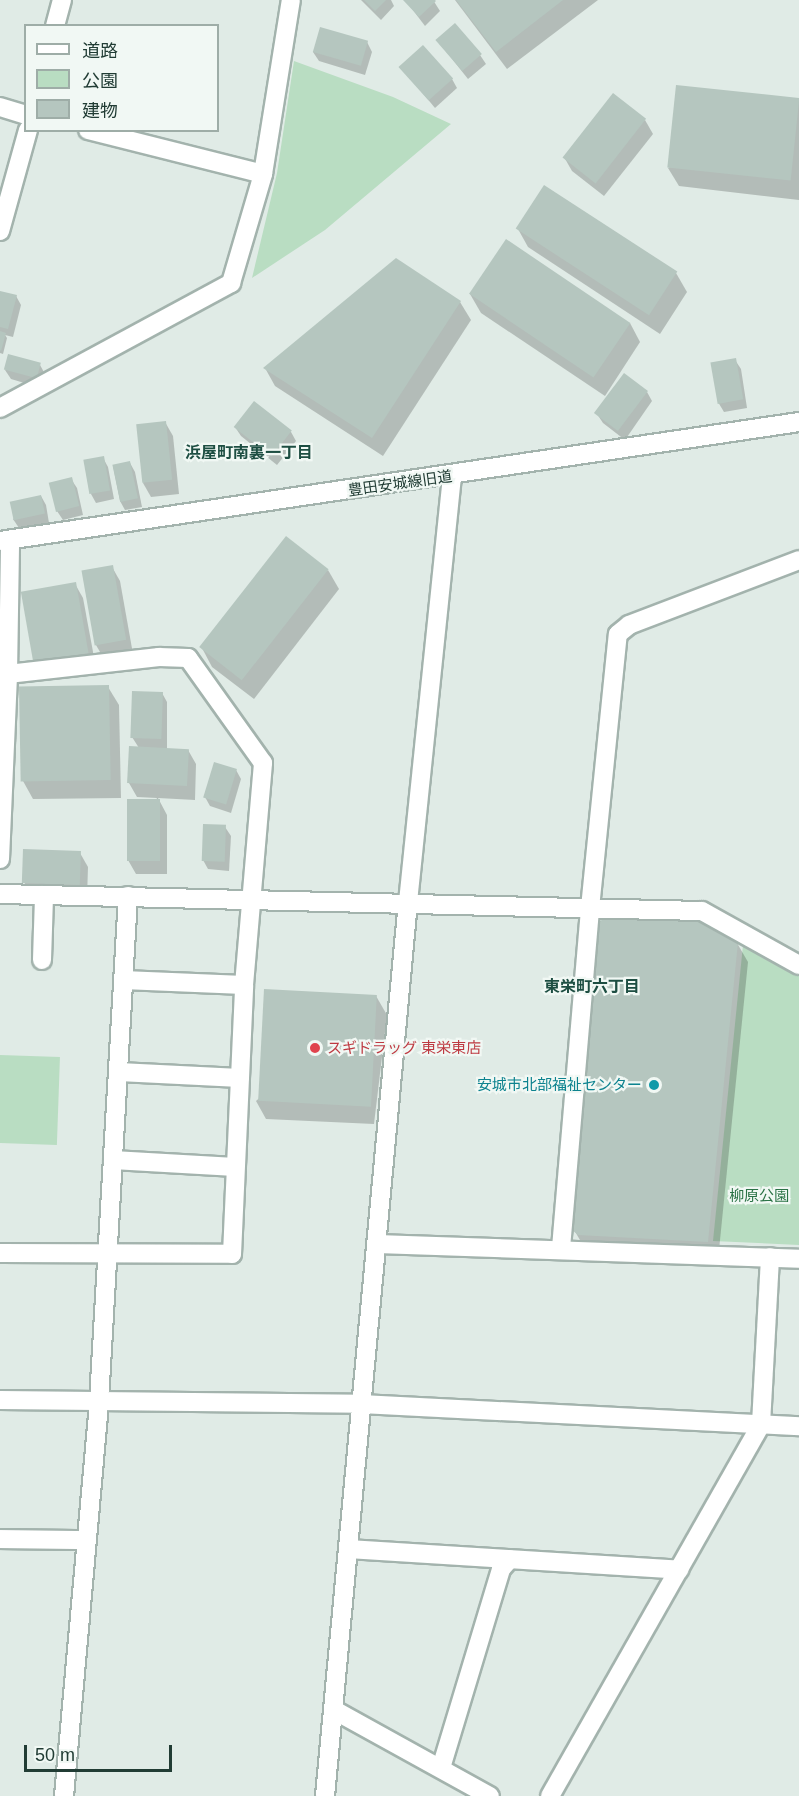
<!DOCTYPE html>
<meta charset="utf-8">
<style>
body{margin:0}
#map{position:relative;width:799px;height:1796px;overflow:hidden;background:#e0ebe6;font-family:Helvetica,"Noto Sans JP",sans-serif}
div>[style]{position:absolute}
.green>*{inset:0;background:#b9ddc2;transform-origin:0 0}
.shadow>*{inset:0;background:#0003}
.building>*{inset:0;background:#b5c6bf;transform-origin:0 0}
.roads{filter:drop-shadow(2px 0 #a3b3ad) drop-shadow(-2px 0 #a3b3ad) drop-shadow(0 2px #a3b3ad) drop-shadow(0 -2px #a3b3ad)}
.minor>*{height:18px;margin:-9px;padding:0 9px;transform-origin:9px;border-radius:9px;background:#fff}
.dots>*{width:16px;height:16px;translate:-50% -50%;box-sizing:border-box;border:3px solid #f1f8f4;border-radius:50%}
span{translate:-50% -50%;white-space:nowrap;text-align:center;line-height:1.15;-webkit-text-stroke:4.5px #f1f8f4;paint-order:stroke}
.street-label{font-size:15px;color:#213c34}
.health-label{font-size:15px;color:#be3a42}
.left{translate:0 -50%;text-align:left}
.culture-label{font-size:15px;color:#0d838f}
.right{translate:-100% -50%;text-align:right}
.park-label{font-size:15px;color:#2b7346}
.neighbourhood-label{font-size:16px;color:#1d4e42;font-weight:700}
.legend{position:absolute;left:24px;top:24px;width:195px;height:108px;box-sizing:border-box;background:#f1f8f4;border:2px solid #9eada7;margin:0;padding:8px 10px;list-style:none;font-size:18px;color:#213c34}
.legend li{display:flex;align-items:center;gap:12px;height:30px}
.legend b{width:30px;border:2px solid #9eada7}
.scale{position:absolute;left:24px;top:1745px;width:148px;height:27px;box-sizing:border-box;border:3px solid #213c34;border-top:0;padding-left:8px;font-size:18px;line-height:21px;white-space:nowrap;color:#213c34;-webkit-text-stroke:4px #f1f8f4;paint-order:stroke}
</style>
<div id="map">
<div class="green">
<i style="clip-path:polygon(294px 61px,393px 97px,451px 124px,325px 230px,252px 278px,277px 173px)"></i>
<i style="clip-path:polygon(743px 945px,799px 976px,799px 1245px,713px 1241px)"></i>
<i style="left:0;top:1055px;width:60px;height:88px;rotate:2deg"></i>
</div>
<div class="shadow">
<i style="clip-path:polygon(361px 0,391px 0,394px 6px,381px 20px)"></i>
<i style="clip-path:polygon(433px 0,440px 11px,425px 26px,406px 1px)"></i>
<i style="clip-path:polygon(455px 0,598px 0,507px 69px)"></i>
<i style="clip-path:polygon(437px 40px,480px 55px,486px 64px,468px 79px)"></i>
<i style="clip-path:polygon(367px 42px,372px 52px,365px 75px,319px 61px,313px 52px)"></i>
<i style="clip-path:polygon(401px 67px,452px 79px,457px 88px,435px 108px)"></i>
<i style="clip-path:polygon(799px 100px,799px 200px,679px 186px,668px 168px)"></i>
<i style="clip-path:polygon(645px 120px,653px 134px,604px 196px,572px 171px,564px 157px)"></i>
<i style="clip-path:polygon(545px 187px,676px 273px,687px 292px,660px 334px,528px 247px,518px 229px)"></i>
<i style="clip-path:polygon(0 292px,16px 296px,21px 305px,13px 337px,5px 335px,7px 338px,3px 354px,0 353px)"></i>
<i style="clip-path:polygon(470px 294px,630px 323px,640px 342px,605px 396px,481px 313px)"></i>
<i style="clip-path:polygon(460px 302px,471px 320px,383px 456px,275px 386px,265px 368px)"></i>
<i style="clip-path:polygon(735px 360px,741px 369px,747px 408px,724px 412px,718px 402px)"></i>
<i style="clip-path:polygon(40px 365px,45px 374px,41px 388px,11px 379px,5px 370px)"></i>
<i style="clip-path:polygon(647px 392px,652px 401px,625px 440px,603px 423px,597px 414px)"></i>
<i style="clip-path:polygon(165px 422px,173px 436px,179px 494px,151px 497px,143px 483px)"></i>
<i style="clip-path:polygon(235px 427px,291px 432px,296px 441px,277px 465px,241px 436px)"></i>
<i style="clip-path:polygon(103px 458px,108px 467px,114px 499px,96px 503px,91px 494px)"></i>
<i style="clip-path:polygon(130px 463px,135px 472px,142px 507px,125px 510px,120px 501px,113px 466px)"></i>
<i style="clip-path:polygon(71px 479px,77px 488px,83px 515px,63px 520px,57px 511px)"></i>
<i style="clip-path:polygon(41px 496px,46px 505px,49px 523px,19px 528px,13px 519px)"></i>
<i style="clip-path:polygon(112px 567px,120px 581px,133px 654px,104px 659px,96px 645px,84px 572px)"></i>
<i style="clip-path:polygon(328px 570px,339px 589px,254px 699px,212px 667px,202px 648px)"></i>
<i style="clip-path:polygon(75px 584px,83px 598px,96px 668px,43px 677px)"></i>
<i style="clip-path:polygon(108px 687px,119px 705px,121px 798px,33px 799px,23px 781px)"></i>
<i style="clip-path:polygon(162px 693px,167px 702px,167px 749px,188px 750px,196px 764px,195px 800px,158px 798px,167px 815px,167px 874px,136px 874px,128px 860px,157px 798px,137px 797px,129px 783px,139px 748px,132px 737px)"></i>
<i style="clip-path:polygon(236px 770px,241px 779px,231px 813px,210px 806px,205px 797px)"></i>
<i style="clip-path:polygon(225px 827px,231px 836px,229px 871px,208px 869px,203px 860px)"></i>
<i style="clip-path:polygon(80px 853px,88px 867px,87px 898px,32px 896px,24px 882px)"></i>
<i style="clip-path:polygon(737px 943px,748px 962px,718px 1260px,584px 1247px,573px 1228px)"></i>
<i style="clip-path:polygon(376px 996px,387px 1015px,374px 1124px,266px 1119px,256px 1101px)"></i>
</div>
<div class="building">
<i style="clip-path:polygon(364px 0,386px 0,375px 11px)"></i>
<i style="clip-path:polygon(403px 0,435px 0,436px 1px,419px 17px)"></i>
<i style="clip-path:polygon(456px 0,563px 0,496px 52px)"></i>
<i style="left:455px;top:23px;width:41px;height:26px;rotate:49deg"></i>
<i style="left:320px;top:27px;width:50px;height:26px;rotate:16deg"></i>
<i style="left:423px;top:45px;width:45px;height:33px;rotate:48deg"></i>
<i style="left:676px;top:85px;width:124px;height:83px;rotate:6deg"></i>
<i style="left:613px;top:93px;width:42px;height:82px;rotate:38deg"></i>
<i style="left:544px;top:185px;width:159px;height:52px;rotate:33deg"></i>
<i style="left:506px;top:239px;width:150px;height:66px;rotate:34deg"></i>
<i style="clip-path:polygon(396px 258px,461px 301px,372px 438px,263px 368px)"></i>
<i style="clip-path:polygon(0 291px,17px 295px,8px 329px,0 327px)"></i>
<i style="clip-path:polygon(0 331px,6px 333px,1px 351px,0 350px)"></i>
<i style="left:8px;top:354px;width:34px;height:16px;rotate:15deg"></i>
<i style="left:736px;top:358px;width:42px;height:26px;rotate:80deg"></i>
<i style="left:624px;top:373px;width:30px;height:50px;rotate:37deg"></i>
<i style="left:254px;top:401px;width:48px;height:33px;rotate:38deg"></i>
<i style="left:166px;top:421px;width:59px;height:30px;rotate:84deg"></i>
<i style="left:104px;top:456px;width:35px;height:21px;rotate:80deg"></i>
<i style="left:130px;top:461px;width:38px;height:18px;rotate:78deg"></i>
<i style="left:72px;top:477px;width:30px;height:24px;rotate:76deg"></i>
<i style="left:41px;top:495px;width:19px;height:32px;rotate:78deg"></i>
<i style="left:286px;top:536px;width:54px;height:141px;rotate:38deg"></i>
<i style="left:113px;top:565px;width:76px;height:32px;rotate:80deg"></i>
<i style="left:76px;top:582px;width:72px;height:56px;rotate:80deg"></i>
<i style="left:109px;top:685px;width:95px;height:90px;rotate:89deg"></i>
<i style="left:132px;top:691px;width:31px;height:47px;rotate:2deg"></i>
<i style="left:129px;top:746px;width:60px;height:37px;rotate:3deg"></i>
<i style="left:214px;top:762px;width:24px;height:37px;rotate:17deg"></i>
<i style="left:127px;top:799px;width:33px;height:62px"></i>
<i style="left:203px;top:824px;width:23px;height:37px;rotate:2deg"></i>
<i style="left:23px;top:849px;width:58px;height:34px;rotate:2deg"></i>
<i style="clip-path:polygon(607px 917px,700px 919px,738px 942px,708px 1242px,578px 1235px,571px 1229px,600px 921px)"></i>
<i style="left:264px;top:989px;width:113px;height:112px;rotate:3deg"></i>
</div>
<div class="roads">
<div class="minor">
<i style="left:55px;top:26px;width:27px;rotate:-75deg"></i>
<i style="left:0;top:107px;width:27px;rotate:17deg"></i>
<i style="left:88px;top:130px;width:180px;rotate:14.1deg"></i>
<i style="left:0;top:231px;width:105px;rotate:-74.5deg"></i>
<i style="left:0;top:408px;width:263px;rotate:-28.4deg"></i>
<i style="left:231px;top:283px;width:114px;rotate:-73.6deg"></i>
<i style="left:263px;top:174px;width:176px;rotate:-80.9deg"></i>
<i style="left:0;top:541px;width:808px;rotate:-8.47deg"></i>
<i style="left:0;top:859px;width:185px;rotate:-87.5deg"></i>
<i style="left:8px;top:674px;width:134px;rotate:-89.1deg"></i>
<i style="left:0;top:894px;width:702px;rotate:1.39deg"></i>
<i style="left:702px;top:911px;width:111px;rotate:29.1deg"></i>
<i style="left:42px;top:960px;width:65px;rotate:-88.2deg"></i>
<i style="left:123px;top:980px;width:121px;rotate:2.4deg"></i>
<i style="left:119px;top:1072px;width:121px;rotate:2.8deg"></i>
<i style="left:113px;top:1160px;width:122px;rotate:3.3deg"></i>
<i style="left:377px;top:1244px;width:422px;rotate:2deg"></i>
<i style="left:561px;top:1248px;width:341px;rotate:-85.1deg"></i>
<i style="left:590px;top:908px;width:275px;rotate:-84.2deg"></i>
<i style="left:618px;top:634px;width:14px;rotate:-39deg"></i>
<i style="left:629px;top:625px;width:182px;rotate:-20.9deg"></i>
<i style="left:0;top:1253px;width:232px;rotate:0.2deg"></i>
<i style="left:232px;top:1254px;width:269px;rotate:-87.4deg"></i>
<i style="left:244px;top:985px;width:223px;rotate:-85.1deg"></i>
<i style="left:263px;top:763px;width:129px;rotate:-125.5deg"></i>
<i style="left:188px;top:658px;width:29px;rotate:-178deg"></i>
<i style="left:159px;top:657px;width:152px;rotate:173.6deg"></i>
<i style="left:0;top:1400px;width:361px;rotate:0.6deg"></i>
<i style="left:361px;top:1404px;width:439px;rotate:2.9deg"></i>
<i style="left:0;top:1539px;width:86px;rotate:0.7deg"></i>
<i style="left:349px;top:1549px;width:331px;rotate:3.6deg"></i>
<i style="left:334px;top:1710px;width:178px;rotate:28.9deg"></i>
<i style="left:441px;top:1768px;width:208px;rotate:-73.2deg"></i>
<i style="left:501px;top:1569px;width:13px;rotate:-48deg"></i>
<i style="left:64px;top:1796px;width:397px;rotate:-84.9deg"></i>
<i style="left:99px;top:1401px;width:506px;rotate:-86.71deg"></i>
<i style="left:325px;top:1796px;width:898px;rotate:-84.7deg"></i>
<i style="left:408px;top:902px;width:429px;rotate:-84.1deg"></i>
<i style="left:550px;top:1796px;width:428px;rotate:-60.4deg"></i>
<i style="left:761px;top:1424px;width:167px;rotate:-86.9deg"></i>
</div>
</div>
<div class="dots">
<i style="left:315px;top:1048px;background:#e0444e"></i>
<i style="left:654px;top:1085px;background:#0f9aa8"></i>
</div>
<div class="street-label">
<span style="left:400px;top:483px;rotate:-8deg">豊田安城線旧道</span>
</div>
<div class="health-label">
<span class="left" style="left:327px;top:1048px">スギドラッグ 東栄東店</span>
</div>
<div class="culture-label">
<span class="right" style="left:642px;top:1085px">安城市北部福祉センター</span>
</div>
<div class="park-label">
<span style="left:759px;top:1196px">柳原公園</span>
</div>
<div class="neighbourhood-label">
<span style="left:249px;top:453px">浜屋町南裏一丁目</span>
<span style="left:592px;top:987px">東栄町六丁目</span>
</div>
<ul class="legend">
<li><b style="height:8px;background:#fff"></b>道路</li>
<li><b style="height:16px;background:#b9ddc2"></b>公園</li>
<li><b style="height:16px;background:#b5c6bf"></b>建物</li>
</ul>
<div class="scale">50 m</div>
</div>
